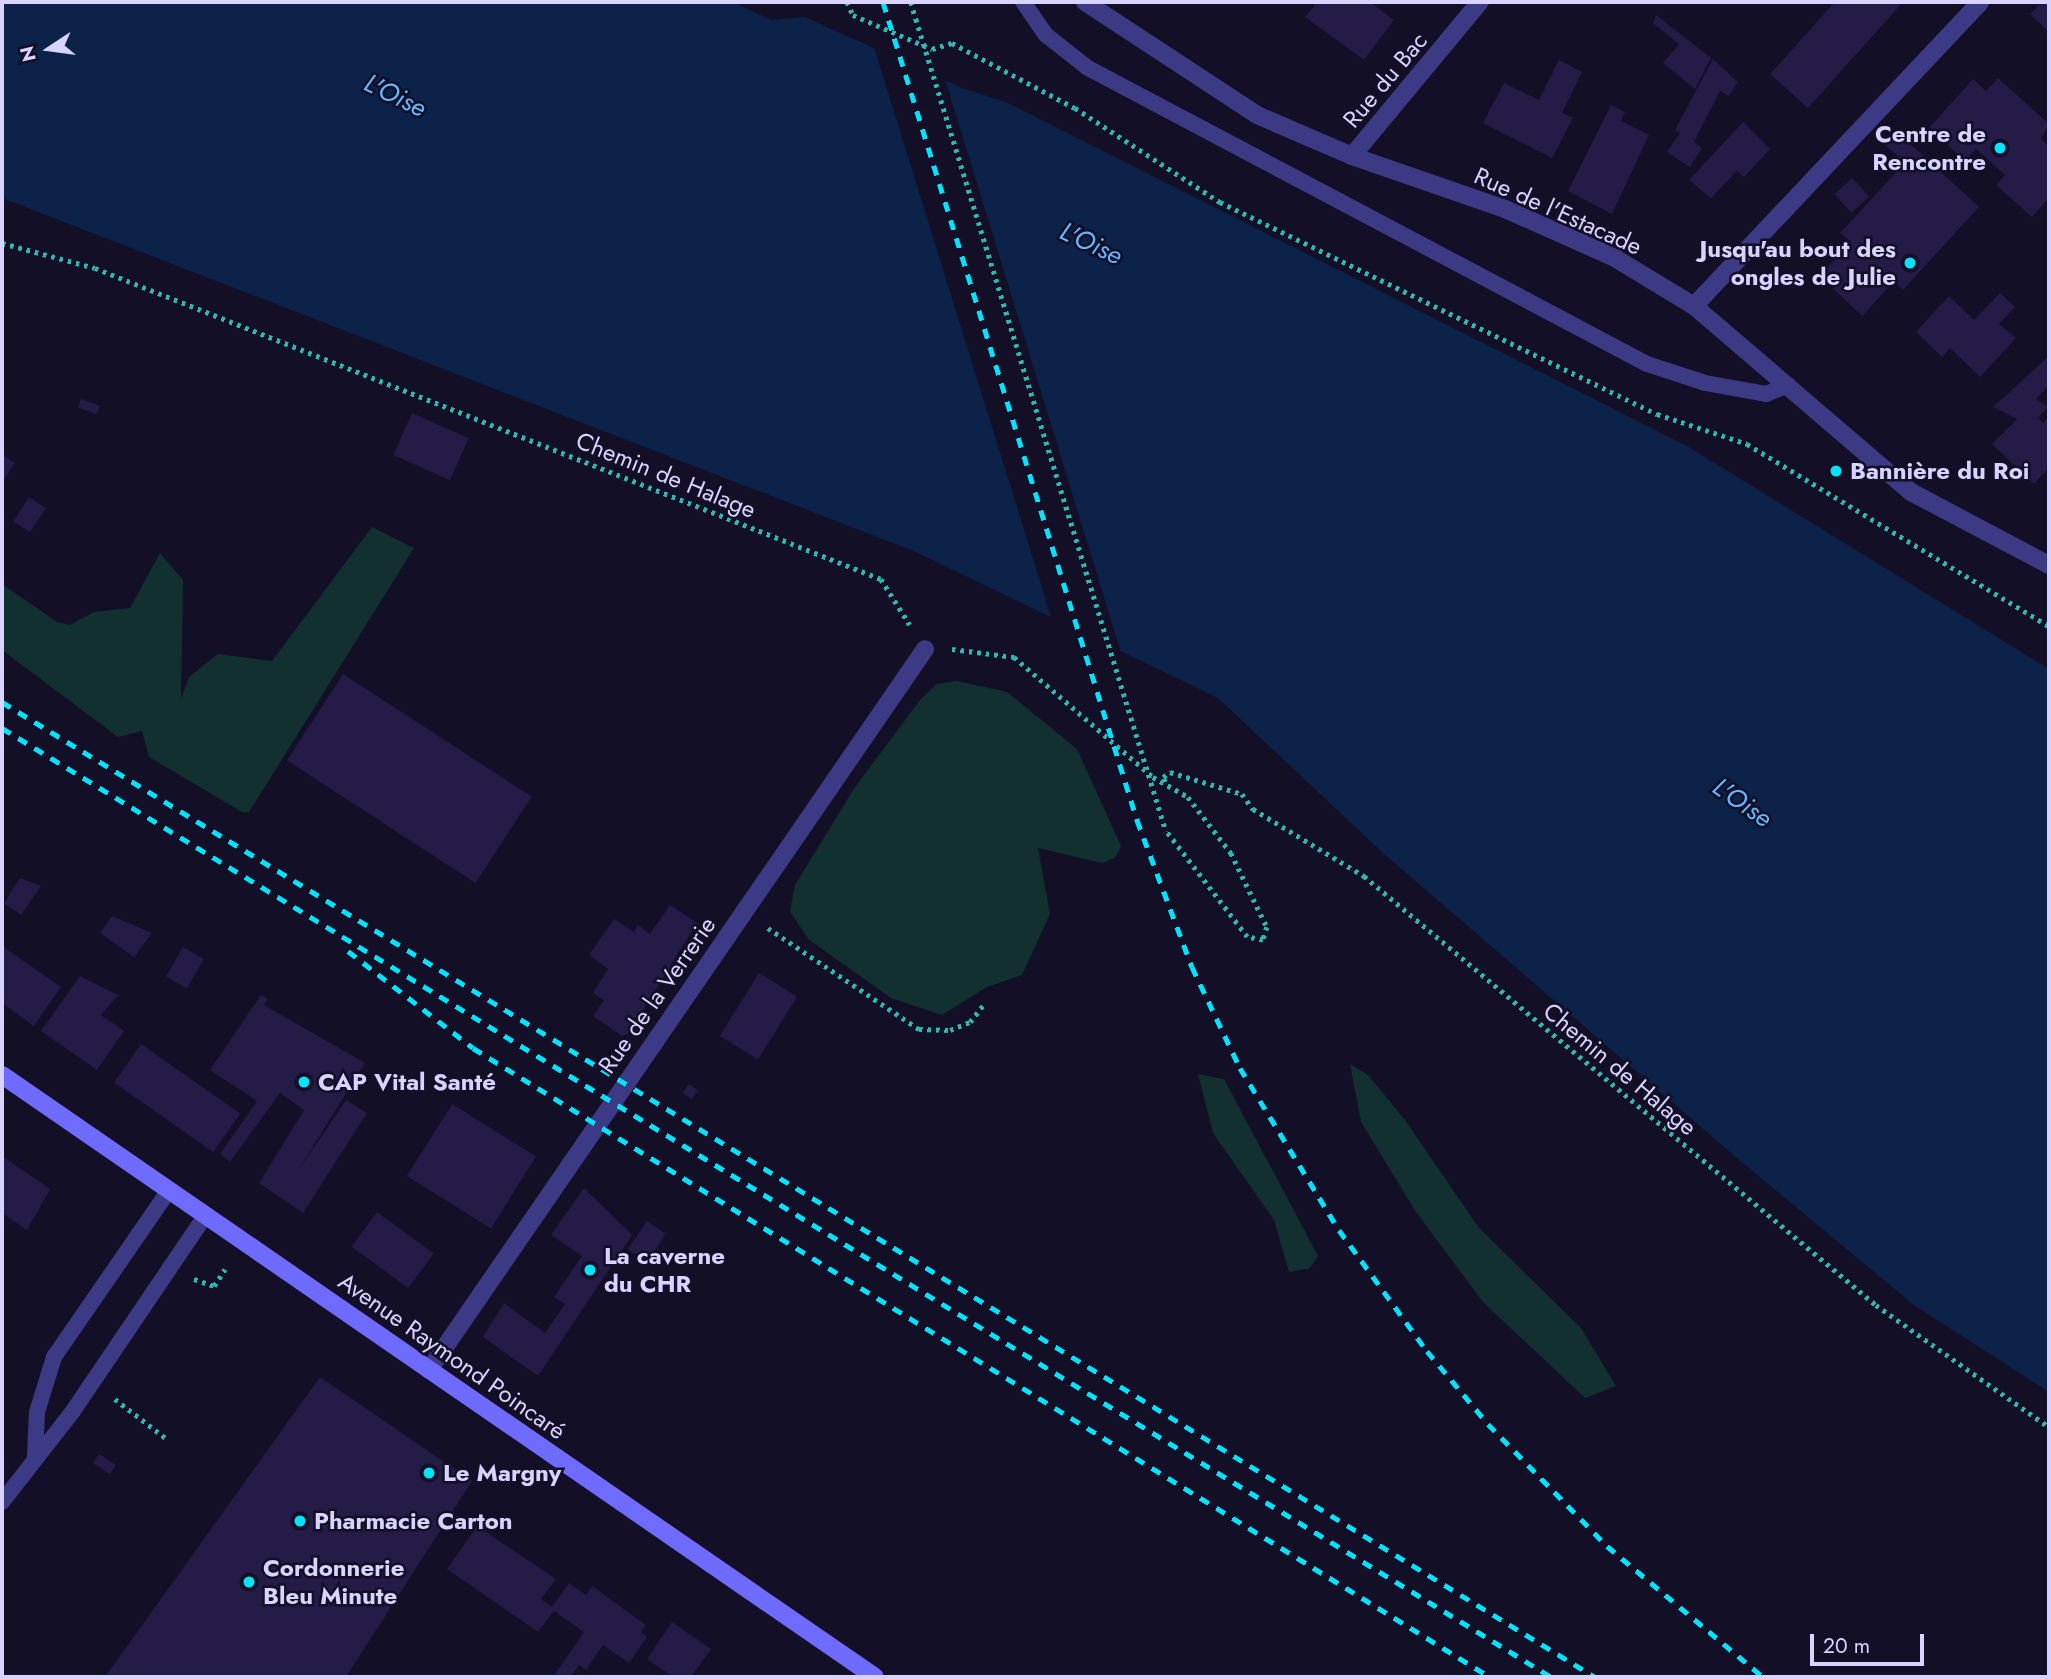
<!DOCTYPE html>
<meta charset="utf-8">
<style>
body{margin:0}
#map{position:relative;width:2051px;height:1679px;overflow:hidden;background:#130f26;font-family:Jost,sans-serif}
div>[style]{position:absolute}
.green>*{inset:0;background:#12302f}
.water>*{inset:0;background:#0c2248}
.pier>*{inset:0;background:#130f26}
.building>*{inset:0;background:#241b47;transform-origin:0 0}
.path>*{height:4.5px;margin-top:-2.25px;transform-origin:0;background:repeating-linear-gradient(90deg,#2fb8b0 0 3.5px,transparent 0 8.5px)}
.service>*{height:16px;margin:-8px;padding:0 8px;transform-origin:8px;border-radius:8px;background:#3d3a85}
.minor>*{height:18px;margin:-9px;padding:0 9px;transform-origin:9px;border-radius:9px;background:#3d3a85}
.secondary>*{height:18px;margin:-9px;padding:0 9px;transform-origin:9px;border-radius:9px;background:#6f6bff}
.rail>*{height:5px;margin-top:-2.5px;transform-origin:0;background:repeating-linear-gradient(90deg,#00e5ff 0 10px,transparent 0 19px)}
.path-bridge>*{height:4.5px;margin-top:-2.25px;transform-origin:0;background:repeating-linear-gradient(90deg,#2fb8b0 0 3.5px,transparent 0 8.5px)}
.dots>*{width:19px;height:19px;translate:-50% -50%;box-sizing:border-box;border:4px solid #130f26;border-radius:50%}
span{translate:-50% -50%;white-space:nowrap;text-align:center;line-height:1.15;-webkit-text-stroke:5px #130f26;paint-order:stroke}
.street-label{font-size:24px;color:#d9d4ff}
.poi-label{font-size:24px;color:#d9d4ff;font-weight:700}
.right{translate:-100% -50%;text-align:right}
.left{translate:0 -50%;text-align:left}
.water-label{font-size:26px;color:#62b6ff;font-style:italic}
.frame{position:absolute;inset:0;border:4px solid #d9d4ff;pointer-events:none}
.north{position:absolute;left:14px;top:14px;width:70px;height:70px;-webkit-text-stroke:5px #130f26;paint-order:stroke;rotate:257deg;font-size:19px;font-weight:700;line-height:28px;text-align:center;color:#d9d4ff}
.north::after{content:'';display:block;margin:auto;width:24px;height:32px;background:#d9d4ff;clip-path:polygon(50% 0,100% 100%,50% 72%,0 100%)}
.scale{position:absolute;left:1810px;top:1634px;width:114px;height:32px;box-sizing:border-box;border:4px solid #d9d4ff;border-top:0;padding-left:9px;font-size:21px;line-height:24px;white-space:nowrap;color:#d9d4ff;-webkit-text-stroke:5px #130f26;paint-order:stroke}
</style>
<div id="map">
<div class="green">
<i style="clip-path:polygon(372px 527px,414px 548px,249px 812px,242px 812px,149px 757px,142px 731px,118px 737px,2px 650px,2px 584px,57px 622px,70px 625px,94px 612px,130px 608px,160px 553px,183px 580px,181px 699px,189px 677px,218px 654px,272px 661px)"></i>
<i style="clip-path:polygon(957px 681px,1007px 692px,1077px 749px,1121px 846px,1115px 858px,1102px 863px,1038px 848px,1050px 914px,1022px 975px,987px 987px,942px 1015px,891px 998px,808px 939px,790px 911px,795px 885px,855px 787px,920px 700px,937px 684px)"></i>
<i style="clip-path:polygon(1350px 1064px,1368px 1075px,1405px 1120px,1479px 1228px,1581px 1328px,1616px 1386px,1585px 1398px,1483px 1302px,1416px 1212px,1361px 1122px)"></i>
<i style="clip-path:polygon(1198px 1074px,1224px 1079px,1318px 1256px,1310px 1268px,1289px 1272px,1274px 1220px,1213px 1133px)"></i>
</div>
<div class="water">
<i style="clip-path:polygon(2px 2px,733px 2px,771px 20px,805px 17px,962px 88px,1006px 102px,1687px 446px,2049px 669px,2049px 1392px,1914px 1305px,1738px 1159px,1383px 853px,1218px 698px,916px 552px,2px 198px)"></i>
</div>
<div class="pier">
<i style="clip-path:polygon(873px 44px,944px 76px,1122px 656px,1053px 623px)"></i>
</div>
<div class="building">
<i style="clip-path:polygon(1317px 2px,1370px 2px,1394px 20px,1364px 60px,1305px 17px)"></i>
<i style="clip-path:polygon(1835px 2px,1903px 2px,1808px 108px,1770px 74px)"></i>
<i style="clip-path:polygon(2042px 2px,2049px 2px,2049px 32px,2030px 14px)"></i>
<i style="clip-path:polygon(1656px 15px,1711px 58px,1695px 89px,1663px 63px,1679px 44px,1653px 23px)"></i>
<i style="clip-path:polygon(1713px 59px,1738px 82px,1729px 96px,1720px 91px,1694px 142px,1702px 148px,1690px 167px,1667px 152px,1680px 133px,1675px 130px)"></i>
<i style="clip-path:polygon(1559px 60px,1582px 72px,1562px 113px,1573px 118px,1552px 158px,1483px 123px,1504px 83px,1539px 100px)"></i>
<i style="clip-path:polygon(1998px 78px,2049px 124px,2041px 139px,2049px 147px,2049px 198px,2032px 217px,1996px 185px,2005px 175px,1976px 149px,1965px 161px,1929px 128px,1973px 79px,1986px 91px)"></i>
<i style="clip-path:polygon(1611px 105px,1625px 112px,1621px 121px,1649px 135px,1612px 214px,1568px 191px)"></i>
<i style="clip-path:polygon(1743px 122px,1770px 149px,1744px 177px,1737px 171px,1711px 198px,1689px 180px)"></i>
<i style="clip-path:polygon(1895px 130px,1979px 207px,1903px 290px,1894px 281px,1862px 316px,1820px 276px,1851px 242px,1840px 233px,1905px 163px,1883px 143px)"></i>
<i style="left:1852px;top:178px;width:25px;height:24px;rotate:47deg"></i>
<i style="clip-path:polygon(2000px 293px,2015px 307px,1999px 324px,2016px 338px,1980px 377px,1950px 348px,1942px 357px,1916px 332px,1949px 296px,1974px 320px)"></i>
<i style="clip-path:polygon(2049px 356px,2049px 385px,2036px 399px,2048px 407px,2038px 418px,2043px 423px,2049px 417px,2049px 468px,2034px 484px,1992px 444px,2017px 419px,1993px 407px)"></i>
<i style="left:81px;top:399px;width:20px;height:9px;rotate:20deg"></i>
<i style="left:412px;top:413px;width:62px;height:46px;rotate:24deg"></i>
<i style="clip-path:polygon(2px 454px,15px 463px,2px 482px)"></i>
<i style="left:29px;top:497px;width:20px;height:29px;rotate:33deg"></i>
<i style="left:343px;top:674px;width:225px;height:103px;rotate:33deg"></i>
<i style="clip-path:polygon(20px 878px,41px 886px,21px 915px,4px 903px)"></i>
<i style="clip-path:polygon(670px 905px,697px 923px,628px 1034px,622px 1036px,593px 1016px,604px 1000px,593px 993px,608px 969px,589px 955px,614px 919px,634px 932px,638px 925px,650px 934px)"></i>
<i style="clip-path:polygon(112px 916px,152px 933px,134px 957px,100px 933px)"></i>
<i style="clip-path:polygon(2px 946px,61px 987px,34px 1026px,2px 1003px)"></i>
<i style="left:183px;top:947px;width:24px;height:34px;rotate:30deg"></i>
<i style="left:759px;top:973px;width:45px;height:74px;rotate:32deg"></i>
<i style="clip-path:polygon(80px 976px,118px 995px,101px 1015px,124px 1031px,97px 1070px,41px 1031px)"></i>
<i style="clip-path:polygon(261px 995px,268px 999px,264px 1005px,365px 1063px,299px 1169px,346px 1100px,367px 1113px,303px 1213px,259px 1183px,304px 1110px,280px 1093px,230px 1162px,220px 1154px,257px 1101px,210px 1070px)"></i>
<i style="left:141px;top:1044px;width:121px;height:47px;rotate:35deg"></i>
<i style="left:689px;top:1084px;width:11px;height:11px;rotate:34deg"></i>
<i style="left:452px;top:1104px;width:99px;height:85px;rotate:32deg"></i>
<i style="clip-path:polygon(2px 1156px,50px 1189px,27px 1230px,2px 1213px)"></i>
<i style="clip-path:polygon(584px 1188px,632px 1235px,538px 1376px,483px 1337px,504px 1303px,545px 1333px,565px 1304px,554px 1297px,582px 1256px,551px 1235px)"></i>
<i style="left:377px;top:1212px;width:70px;height:43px;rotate:36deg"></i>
<i style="left:647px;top:1221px;width:23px;height:34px;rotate:34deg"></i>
<i style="clip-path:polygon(320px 1377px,472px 1481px,346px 1677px,105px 1677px)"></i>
<i style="left:99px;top:1454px;width:20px;height:11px;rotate:33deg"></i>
<i style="clip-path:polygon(477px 1526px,556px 1579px,541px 1599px,552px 1607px,569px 1583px,586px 1595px,592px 1586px,646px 1625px,641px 1632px,647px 1637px,629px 1663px,603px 1645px,586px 1670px,579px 1665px,570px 1677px,553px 1677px,584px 1632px,554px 1611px,538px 1632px,447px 1569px)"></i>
<i style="clip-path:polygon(672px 1622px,711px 1649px,691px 1677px,673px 1677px,647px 1659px)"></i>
</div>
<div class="path">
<i style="left:847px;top:2px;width:14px;rotate:65deg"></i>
<i style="left:853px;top:15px;width:86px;rotate:23.3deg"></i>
<i style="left:932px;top:49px;width:21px;rotate:-17deg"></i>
<i style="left:952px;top:43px;width:139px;rotate:27.9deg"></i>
<i style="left:1075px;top:108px;width:173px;rotate:33deg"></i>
<i style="left:1220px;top:202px;width:486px;rotate:25.9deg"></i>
<i style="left:1657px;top:414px;width:95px;rotate:18.4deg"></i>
<i style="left:1747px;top:444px;width:353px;rotate:31.1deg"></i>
<i style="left:911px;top:2px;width:18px;rotate:74deg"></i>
<i style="left:2px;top:243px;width:96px;rotate:15deg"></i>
<i style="left:95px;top:268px;width:845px;rotate:21.59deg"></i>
<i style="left:881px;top:579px;width:54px;rotate:57.8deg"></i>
<i style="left:952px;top:649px;width:63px;rotate:7.4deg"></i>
<i style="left:1014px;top:657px;width:184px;rotate:40.8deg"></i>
<i style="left:1153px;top:777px;width:40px;rotate:29.7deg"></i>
<i style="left:1188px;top:797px;width:71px;rotate:52.5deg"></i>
<i style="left:1231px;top:853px;width:82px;rotate:64.1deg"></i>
<i style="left:1267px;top:927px;width:14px;rotate:107deg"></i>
<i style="left:1263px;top:940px;width:16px;rotate:-169deg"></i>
<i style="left:1247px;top:937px;width:133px;rotate:-127.4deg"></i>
<i style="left:1165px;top:782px;width:5px;rotate:-112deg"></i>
<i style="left:1163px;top:777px;width:9px;rotate:-36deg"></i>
<i style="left:1170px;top:772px;width:75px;rotate:17deg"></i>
<i style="left:1242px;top:794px;width:19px;rotate:54deg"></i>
<i style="left:1253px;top:809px;width:130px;rotate:31.1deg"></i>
<i style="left:1364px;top:876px;width:668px;rotate:39.96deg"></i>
<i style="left:1876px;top:1305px;width:212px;rotate:35.2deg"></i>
<i style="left:768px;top:928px;width:182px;rotate:33.8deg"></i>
<i style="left:919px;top:1029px;width:31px;rotate:2deg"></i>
<i style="left:950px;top:1030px;width:22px;rotate:-22deg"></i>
<i style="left:970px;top:1022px;width:23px;rotate:-52deg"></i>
<i style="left:194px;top:1279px;width:21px;rotate:19deg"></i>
<i style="left:214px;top:1286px;width:20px;rotate:-57deg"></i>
<i style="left:115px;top:1399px;width:66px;rotate:37.6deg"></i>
</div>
<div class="service">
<i style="left:1023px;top:2px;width:40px;rotate:55.1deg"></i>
<i style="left:1046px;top:35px;width:53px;rotate:38.2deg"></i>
<i style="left:1088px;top:68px;width:633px;rotate:27.9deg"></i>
<i style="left:1647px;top:364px;width:61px;rotate:18.1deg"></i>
<i style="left:1705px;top:383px;width:62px;rotate:10.2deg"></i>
<i style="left:1766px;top:394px;width:24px;rotate:-22deg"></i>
<i style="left:35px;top:1455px;width:43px;rotate:-87.3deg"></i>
<i style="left:37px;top:1412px;width:58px;rotate:-72.8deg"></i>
<i style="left:54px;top:1357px;width:203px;rotate:-55.4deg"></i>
<i style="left:2px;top:1502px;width:115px;rotate:-52deg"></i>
<i style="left:73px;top:1411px;width:235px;rotate:-55.9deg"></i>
</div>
<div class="minor">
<i style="left:1085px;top:2px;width:206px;rotate:33.3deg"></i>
<i style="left:1257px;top:115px;width:103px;rotate:23.3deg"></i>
<i style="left:1352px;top:156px;width:162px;rotate:19.1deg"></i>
<i style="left:1505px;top:209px;width:120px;rotate:24deg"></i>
<i style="left:1615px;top:258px;width:92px;rotate:31.3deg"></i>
<i style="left:1694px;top:306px;width:286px;rotate:40.6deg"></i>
<i style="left:1911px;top:492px;width:156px;rotate:27.9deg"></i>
<i style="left:1352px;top:156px;width:200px;rotate:-50.3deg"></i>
<i style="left:1694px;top:306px;width:417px;rotate:-46.7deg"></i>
<i style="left:429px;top:1370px;width:875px;rotate:-55.47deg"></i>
</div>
<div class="secondary">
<i style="left:2px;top:1075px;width:1060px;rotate:34.59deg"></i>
</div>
<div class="rail">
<i style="left:883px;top:2px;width:857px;rotate:72.75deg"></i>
<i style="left:1137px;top:820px;width:157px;rotate:69.5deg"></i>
<i style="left:1192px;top:967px;width:112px;rotate:64.6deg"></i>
<i style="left:1240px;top:1068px;width:190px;rotate:58.6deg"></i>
<i style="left:1339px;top:1230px;width:150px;rotate:54deg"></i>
<i style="left:1427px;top:1351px;width:95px;rotate:50.1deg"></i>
<i style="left:1488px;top:1424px;width:170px;rotate:45.7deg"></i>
<i style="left:1607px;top:1546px;width:204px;rotate:40deg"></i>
<i style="left:2px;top:702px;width:1868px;rotate:31.47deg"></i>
<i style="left:2px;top:728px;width:1817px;rotate:31.49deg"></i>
<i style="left:348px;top:951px;width:158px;rotate:37.8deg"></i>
<i style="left:473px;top:1048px;width:1196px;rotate:31.74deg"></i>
</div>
<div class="path-bridge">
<i style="left:916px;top:19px;width:850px;rotate:72.89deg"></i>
</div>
<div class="dots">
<i style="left:2000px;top:148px;background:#00e5ff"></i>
<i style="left:1910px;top:263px;background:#00e5ff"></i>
<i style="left:1836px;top:471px;background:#00e5ff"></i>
<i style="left:304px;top:1082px;background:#00e5ff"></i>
<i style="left:590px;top:1270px;background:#00e5ff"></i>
<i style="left:429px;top:1473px;background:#00e5ff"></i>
<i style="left:300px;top:1521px;background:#00e5ff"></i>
<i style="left:249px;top:1582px;background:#00e5ff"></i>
</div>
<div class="street-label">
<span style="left:1385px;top:80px;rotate:-50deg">Rue du Bac</span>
<span style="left:1558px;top:211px;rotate:24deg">Rue de l'Estacade</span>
<span style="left:666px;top:475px;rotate:22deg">Chemin de Halage</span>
<span style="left:657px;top:995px;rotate:-55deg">Rue de la Verrerie</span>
<span style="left:1620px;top:1069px;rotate:40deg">Chemin de Halage</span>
<span style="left:452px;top:1356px;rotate:35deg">Avenue Raymond Poincaré</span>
</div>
<div class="poi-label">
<span class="right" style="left:1986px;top:148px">Centre de<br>Rencontre</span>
<span class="right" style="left:1896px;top:263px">Jusqu'au bout des<br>ongles de Julie</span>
<span class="left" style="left:1850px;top:471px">Bannière du Roi</span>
<span class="left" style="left:318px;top:1082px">CAP Vital Santé</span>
<span class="left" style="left:604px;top:1270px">La caverne<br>du CHR</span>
<span class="left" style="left:443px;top:1473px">Le Margny</span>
<span class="left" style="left:314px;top:1521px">Pharmacie Carton</span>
<span class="left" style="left:263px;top:1582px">Cordonnerie<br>Bleu Minute</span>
</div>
<div class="water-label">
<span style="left:395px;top:96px;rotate:26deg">L'Oise</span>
<span style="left:1091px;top:244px;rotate:25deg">L'Oise</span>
<span style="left:1742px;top:803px;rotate:35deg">L'Oise</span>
</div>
<div class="frame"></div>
<div class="north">N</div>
<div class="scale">20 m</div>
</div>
